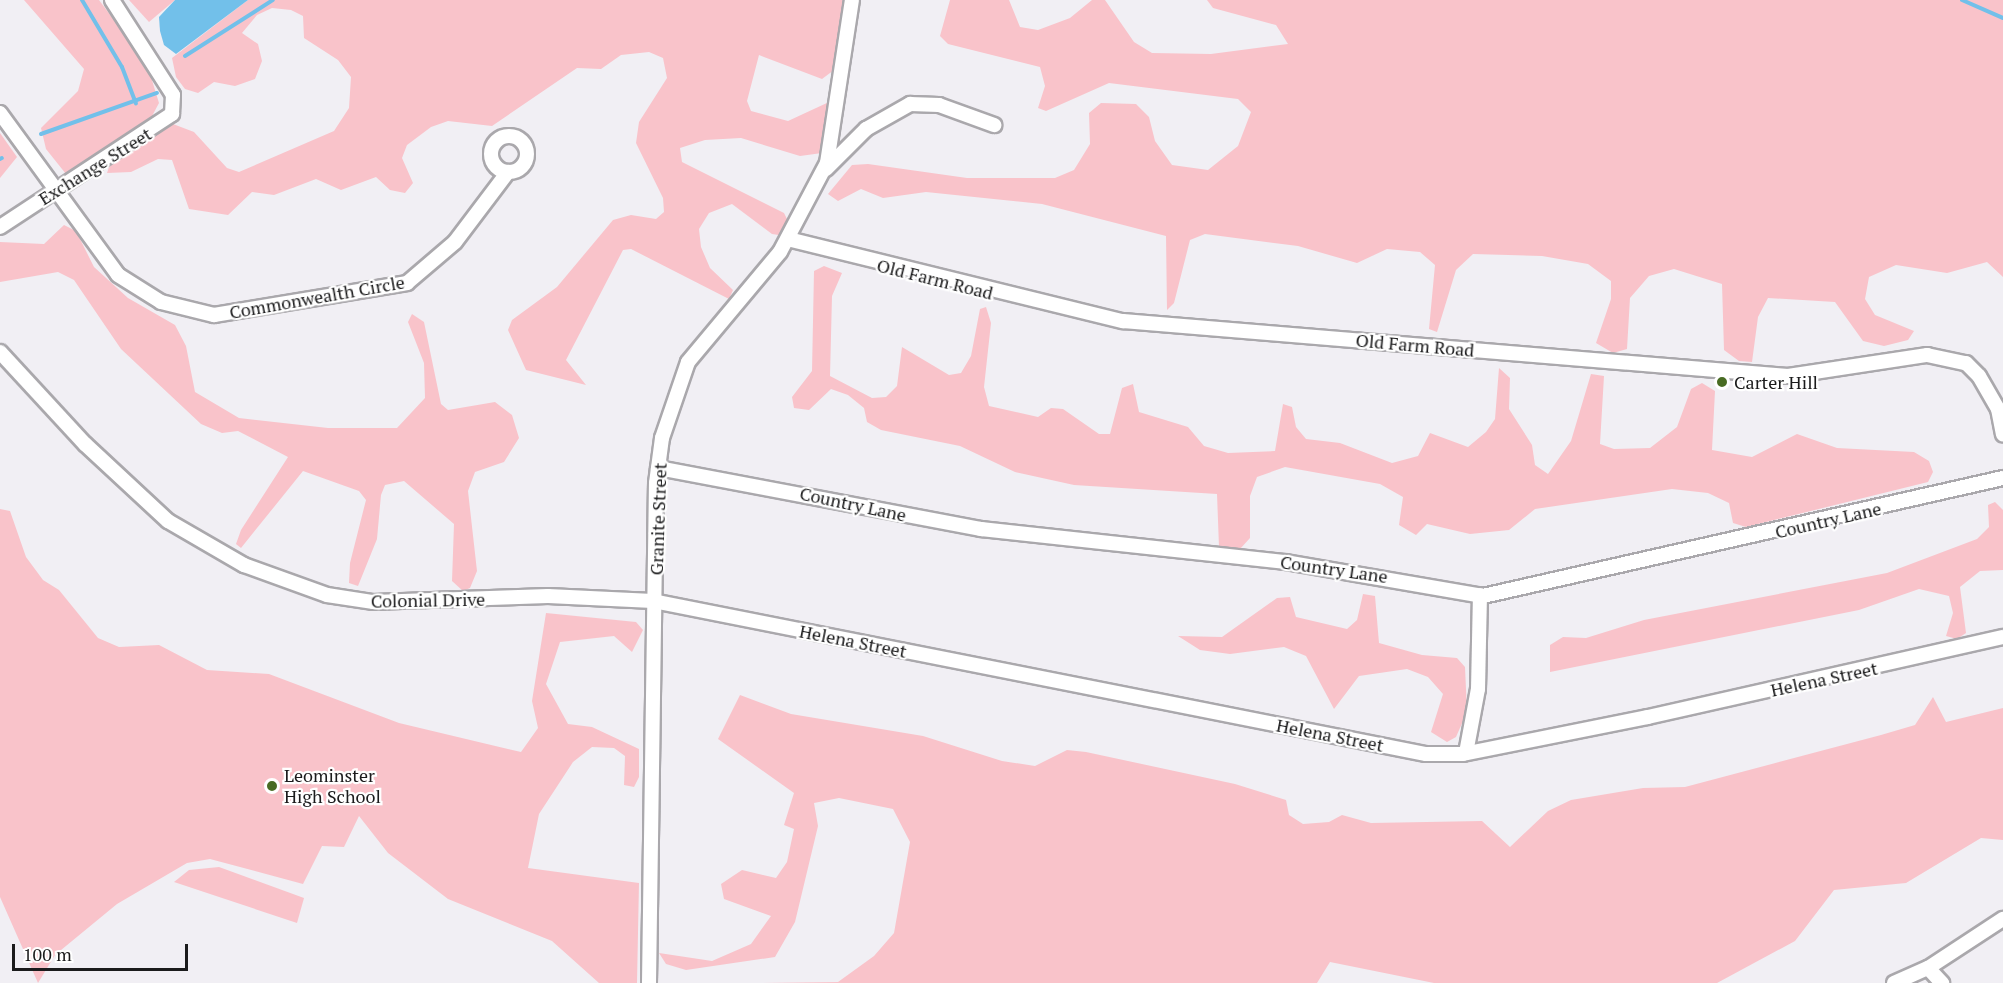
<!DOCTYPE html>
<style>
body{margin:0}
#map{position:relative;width:2003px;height:983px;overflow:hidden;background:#f1eff4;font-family:"PT Serif",serif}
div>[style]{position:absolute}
.green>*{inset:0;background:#f9c3ca}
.water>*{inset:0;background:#72c0ea}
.stream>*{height:4px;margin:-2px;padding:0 2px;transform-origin:2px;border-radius:2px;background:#72c0ea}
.roads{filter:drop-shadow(2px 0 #aaa8ac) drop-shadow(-2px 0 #aaa8ac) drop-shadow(0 2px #aaa8ac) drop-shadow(0 -2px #aaa8ac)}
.street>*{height:14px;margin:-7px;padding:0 7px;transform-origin:7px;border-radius:7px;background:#fff}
.street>.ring{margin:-7px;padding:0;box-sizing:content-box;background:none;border:14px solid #fff;border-radius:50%}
.dots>*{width:16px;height:16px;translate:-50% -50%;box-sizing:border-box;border:3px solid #fff;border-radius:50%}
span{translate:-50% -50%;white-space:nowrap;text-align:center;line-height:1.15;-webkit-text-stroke:4.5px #fff;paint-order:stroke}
.street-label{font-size:18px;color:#1b1b1c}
.poi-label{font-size:18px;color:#1b1b1c}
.left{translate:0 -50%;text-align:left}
.scale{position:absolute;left:12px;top:944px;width:176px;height:27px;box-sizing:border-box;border:3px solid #1b1b1c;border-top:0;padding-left:8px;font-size:18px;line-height:21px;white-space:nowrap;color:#1b1b1c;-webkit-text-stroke:4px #fff;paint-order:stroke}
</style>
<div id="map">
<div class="green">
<i style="clip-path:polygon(24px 0,99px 0,147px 64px,159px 103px,151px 118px,66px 174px,46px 149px,41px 128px,78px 91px,84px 69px)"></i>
<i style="clip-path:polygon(129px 0,175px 0,149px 22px)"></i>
<i style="clip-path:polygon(248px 0,845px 0,834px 70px,822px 79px,759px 55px,747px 101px,751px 111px,788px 121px,829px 102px,822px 153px,800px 156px,741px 138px,705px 140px,680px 148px,682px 162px,784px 213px,790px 225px,785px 236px,772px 234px,732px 204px,709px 213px,699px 229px,701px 247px,710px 268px,733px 290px,729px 299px,631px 249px,623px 250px,566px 360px,586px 385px,526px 370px,508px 330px,512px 320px,557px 287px,613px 220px,631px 215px,656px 219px,664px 212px,663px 198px,636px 143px,639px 122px,667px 78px,663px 58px,649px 52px,621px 55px,601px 69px,577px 68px,492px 126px,448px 121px,431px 127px,407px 145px,402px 158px,413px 183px,405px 193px,390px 190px,376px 177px,341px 190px,316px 179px,274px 195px,252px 192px,228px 215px,189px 209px,172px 160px,158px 159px,131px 172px,107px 173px,110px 164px,173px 124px,194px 132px,227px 168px,239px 172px,334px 131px,349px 108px,351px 77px,338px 60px,304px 38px,303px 16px,291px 10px,272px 8px,257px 15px,242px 33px,258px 44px,262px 61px,255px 79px,235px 86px,214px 82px,198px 93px,185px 89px,176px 77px,172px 58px)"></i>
<i style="clip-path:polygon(950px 0,1009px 0,1020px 27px,1038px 30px,1070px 18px,1092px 0,1105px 0,1134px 42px,1152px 53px,1211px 54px,1288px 44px,1276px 25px,1213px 8px,1207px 0,2003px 0,2003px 277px,1987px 262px,1947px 273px,1896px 265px,1869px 277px,1865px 299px,1875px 315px,1914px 331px,1908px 340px,1884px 346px,1863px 341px,1835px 302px,1768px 298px,1758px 317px,1752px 362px,1739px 361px,1724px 350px,1722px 284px,1674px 269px,1649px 276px,1630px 298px,1627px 349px,1613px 353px,1596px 343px,1611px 299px,1611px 281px,1588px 264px,1542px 256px,1473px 254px,1456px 270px,1437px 332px,1429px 329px,1435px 265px,1420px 252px,1387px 249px,1357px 263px,1298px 246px,1205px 234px,1190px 240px,1174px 303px,1167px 310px,1166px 236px,1042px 204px,926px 192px,883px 198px,861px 189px,838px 201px,828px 194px,852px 165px,868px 164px,967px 178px,1055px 178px,1074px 170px,1090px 144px,1089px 113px,1101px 103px,1136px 104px,1149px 117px,1155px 141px,1172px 165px,1208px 170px,1238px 146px,1251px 112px,1238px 99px,1109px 83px,1046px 111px,1038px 108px,1045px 86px,1040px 67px,948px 44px,940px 36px)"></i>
<i style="clip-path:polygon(0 133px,17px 157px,0 178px)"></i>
<i style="clip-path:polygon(64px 225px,76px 231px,94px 267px,128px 298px,175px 325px,186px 346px,195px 392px,239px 418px,328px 428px,397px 428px,425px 398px,424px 363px,408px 322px,412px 314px,424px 322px,441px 404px,448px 410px,495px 402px,512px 415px,519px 438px,504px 462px,475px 472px,468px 491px,477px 571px,470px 588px,463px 591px,452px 581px,454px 524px,404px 481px,385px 485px,381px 495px,377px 539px,358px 586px,349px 583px,350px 563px,366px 500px,359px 491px,303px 471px,241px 548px,236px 544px,241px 530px,288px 457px,238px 431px,222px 433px,201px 424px,121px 349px,74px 280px,58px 272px,0 282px,0 242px,44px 244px)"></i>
<i style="clip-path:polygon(824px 266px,842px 273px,832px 296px,830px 376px,872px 398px,886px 397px,897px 386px,902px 347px,949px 375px,961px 373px,971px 356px,980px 309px,986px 307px,991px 323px,984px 387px,989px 406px,1038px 417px,1051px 408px,1063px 409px,1099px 434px,1110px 434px,1122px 388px,1133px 384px,1139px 412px,1188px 427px,1204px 446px,1228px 453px,1275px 451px,1283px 404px,1292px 407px,1296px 427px,1306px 439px,1340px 443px,1392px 463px,1418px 456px,1430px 433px,1468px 447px,1486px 432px,1495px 419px,1499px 368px,1510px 378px,1509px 409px,1532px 445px,1535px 465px,1548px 474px,1571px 441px,1591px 374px,1604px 376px,1600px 444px,1614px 449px,1650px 448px,1677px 427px,1691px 389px,1702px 383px,1715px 391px,1712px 450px,1752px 457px,1797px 434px,1837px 448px,1914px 452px,1929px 461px,1933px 472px,1928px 482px,1746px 527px,1733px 523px,1729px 503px,1708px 493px,1672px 489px,1535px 509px,1509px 530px,1470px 534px,1427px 524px,1416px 535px,1399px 525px,1403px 497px,1380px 484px,1285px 467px,1257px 477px,1250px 496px,1250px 538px,1240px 549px,1219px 547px,1217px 494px,1074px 485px,1015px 472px,960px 446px,881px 430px,867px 422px,864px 408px,848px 395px,831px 389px,809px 410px,794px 408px,792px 397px,812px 371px,814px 271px)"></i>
<i style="clip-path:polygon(1995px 502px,2003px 510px,2003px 570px,1980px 571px,1960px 587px,1966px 633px,1957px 639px,1946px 636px,1953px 613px,1949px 596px,1919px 589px,1859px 610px,1550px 672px,1550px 645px,1563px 637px,1586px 638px,1644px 620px,1887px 573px,1977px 539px,1989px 527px,1988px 505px)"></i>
<i style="clip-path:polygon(0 509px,10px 511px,26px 557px,43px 580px,59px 590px,98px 638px,119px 647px,159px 645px,207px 670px,269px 674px,399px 723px,521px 752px,538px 728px,532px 701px,546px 613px,636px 622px,643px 630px,632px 652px,614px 636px,560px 642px,546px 684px,568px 724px,592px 727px,639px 749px,639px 777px,634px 787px,624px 785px,625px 756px,614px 748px,592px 747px,573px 762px,539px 814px,528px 868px,639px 883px,637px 983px,599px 983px,552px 941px,448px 899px,388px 853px,359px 816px,344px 847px,322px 846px,303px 884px,210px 859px,187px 863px,117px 904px,55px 955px,38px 983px,0 897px)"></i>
<i style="clip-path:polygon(1363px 594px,1375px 596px,1379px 643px,1422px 655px,1457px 658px,1465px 667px,1467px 712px,1456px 737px,1447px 742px,1431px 732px,1443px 694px,1428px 677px,1407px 669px,1359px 676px,1334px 709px,1306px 656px,1284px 647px,1230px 654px,1200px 650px,1178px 636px,1222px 637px,1277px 598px,1290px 597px,1296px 617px,1347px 629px,1357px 620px)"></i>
<i style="clip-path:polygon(740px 695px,791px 714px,923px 736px,1002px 761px,1035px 766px,1067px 750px,1086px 752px,1235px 784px,1286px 800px,1289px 815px,1303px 824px,1329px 822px,1342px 815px,1371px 823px,1482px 821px,1510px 847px,1548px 811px,1571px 800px,1643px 788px,1685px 787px,1881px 735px,1915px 725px,1933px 697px,1946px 722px,2003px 708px,2003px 840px,1981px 838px,1906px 883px,1834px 890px,1795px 941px,1717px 983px,1434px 983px,1330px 962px,1317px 983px,761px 983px,838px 982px,874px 956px,894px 933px,910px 842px,893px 809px,839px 798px,814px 803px,818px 826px,795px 922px,775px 957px,686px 970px,666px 964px,659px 953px,712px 961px,751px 944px,771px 916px,724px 899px,721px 884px,742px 870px,776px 878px,787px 862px,794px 829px,784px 825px,794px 793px,718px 739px)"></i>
<i style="clip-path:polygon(219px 867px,304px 898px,297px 923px,174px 882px,189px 870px)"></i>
</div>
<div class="water">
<i style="clip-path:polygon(175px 0,248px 0,176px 54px,164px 45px,160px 31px,159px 17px)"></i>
</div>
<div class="stream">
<i style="left:82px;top:0;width:78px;rotate:59.2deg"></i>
<i style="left:122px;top:67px;width:39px;rotate:69deg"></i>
<i style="left:1962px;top:0;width:45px;rotate:23.7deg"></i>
<i style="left:185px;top:56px;width:104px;rotate:-32.5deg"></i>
<i style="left:41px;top:134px;width:123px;rotate:-19.5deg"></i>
<i style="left:0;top:159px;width:2px;rotate:-27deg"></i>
</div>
<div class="roads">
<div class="street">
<i style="left:0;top:113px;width:200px;rotate:53.9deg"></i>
<i style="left:118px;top:275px;width:51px;rotate:32.1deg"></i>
<i style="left:161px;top:302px;width:55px;rotate:13.8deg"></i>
<i style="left:214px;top:315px;width:196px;rotate:-9.4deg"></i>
<i style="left:407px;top:283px;width:63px;rotate:-40.5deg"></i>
<i style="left:455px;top:242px;width:88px;rotate:-52.9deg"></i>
<i class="ring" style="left:491px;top:136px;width:22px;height:22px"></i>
<i style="left:826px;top:169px;width:57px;rotate:-45deg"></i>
<i style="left:866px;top:129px;width:51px;rotate:-29.6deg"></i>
<i style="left:910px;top:104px;width:29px;rotate:2deg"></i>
<i style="left:939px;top:105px;width:59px;rotate:20deg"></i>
<i style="left:0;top:227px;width:206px;rotate:-33.3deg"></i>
<i style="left:172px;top:114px;width:19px;rotate:-87deg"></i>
<i style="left:173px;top:95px;width:113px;rotate:-122.7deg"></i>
<i style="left:788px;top:239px;width:345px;rotate:13.8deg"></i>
<i style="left:1123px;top:321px;width:667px;rotate:4.73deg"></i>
<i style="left:1788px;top:376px;width:141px;rotate:-8.6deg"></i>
<i style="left:1927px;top:355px;width:40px;rotate:12deg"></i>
<i style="left:1966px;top:363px;width:18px;rotate:45deg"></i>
<i style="left:1979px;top:376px;width:38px;rotate:60deg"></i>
<i style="left:1998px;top:409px;width:26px;rotate:79deg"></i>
<i style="left:0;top:352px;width:125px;rotate:47.3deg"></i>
<i style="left:85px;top:444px;width:113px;rotate:42.9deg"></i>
<i style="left:168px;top:521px;width:88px;rotate:30.1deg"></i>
<i style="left:244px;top:565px;width:88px;rotate:19.9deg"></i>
<i style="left:327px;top:595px;width:47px;rotate:8.7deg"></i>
<i style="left:373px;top:602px;width:175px;rotate:-2deg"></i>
<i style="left:548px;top:596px;width:105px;rotate:2.7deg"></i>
<i style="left:653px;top:601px;width:788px;rotate:11.2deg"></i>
<i style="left:1426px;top:754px;width:37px"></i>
<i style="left:1463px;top:754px;width:189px;rotate:-11.3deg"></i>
<i style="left:1648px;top:717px;width:364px;rotate:-12.7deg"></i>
<i style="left:658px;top:468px;width:329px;rotate:10.7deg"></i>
<i style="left:981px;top:529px;width:307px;rotate:6.2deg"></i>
<i style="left:1286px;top:562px;width:200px;rotate:9.8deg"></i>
<i style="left:1483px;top:596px;width:533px;rotate:-12.79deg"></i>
<i style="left:1466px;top:753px;width:65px;rotate:-79.4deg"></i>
<i style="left:1478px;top:689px;width:94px;rotate:-88.8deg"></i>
<i style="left:1928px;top:968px;width:21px;rotate:47deg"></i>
<i style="left:649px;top:983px;width:500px;rotate:-89.2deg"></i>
<i style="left:656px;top:483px;width:45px;rotate:-82.4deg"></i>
<i style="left:662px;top:438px;width:80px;rotate:-71.1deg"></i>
<i style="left:688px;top:362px;width:143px;rotate:-50.1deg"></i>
<i style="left:780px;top:252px;width:101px;rotate:-62.2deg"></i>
<i style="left:827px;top:163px;width:165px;rotate:-81.3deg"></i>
<i style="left:1894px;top:983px;width:37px;rotate:-24deg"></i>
<i style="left:1928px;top:968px;width:90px;rotate:-33.2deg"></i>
</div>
</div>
<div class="dots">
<i style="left:1722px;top:382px;background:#486b23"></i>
<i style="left:272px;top:786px;background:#486b23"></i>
</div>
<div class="street-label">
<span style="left:95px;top:166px;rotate:-32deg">Exchange Street</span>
<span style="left:935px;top:279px;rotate:14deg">Old Farm Road</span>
<span style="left:317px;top:297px;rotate:-10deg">Commonwealth Circle</span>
<span style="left:1415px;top:345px;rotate:5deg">Old Farm Road</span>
<span style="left:853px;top:504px;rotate:12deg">Country Lane</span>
<span style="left:658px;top:519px;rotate:-88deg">Granite Street</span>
<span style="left:1828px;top:520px;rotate:-13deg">Country Lane</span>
<span style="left:1334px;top:569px;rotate:8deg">Country Lane</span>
<span style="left:428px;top:600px;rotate:-1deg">Colonial Drive</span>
<span style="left:853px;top:641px;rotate:11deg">Helena Street</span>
<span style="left:1824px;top:679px;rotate:-12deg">Helena Street</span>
<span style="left:1330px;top:735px;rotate:11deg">Helena Street</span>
</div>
<div class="poi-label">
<span class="left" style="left:1734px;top:382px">Carter Hill</span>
<span class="left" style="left:284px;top:786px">Leominster<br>High School</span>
</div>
<div class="scale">100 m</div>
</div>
